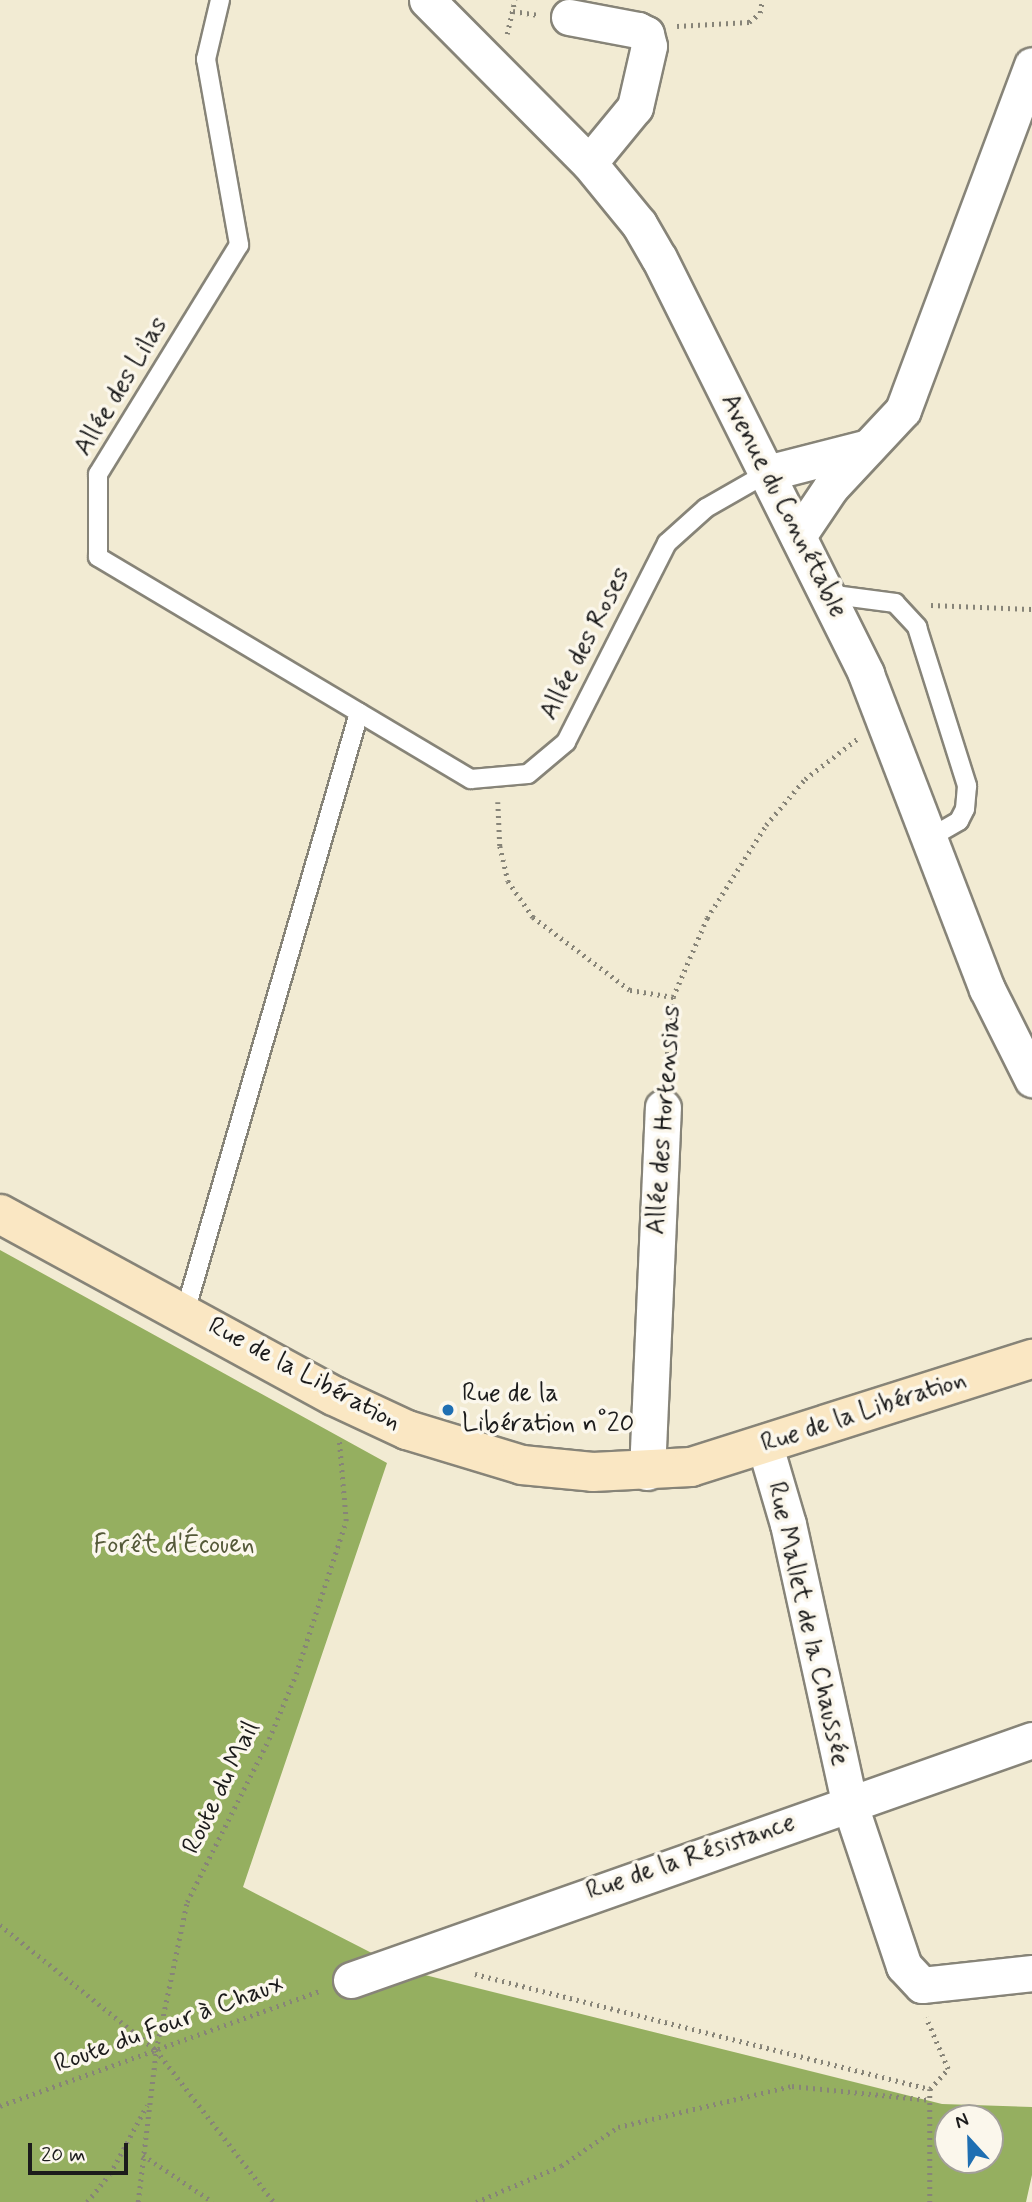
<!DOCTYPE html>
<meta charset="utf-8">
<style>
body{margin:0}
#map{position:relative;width:1032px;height:2202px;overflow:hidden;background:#f2ebd3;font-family:Mynerve,sans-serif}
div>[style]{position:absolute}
.forest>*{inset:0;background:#95af60}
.path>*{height:4.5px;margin-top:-2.25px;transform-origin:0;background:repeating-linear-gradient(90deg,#878478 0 2px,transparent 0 7px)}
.roads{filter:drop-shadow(2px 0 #878478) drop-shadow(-2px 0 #878478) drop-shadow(0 2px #878478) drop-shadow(0 -2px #878478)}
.service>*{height:18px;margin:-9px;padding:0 9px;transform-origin:9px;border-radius:9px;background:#fff}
.minor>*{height:35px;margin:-17.5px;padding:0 17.5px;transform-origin:17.5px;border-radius:17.5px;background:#fff}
.secondary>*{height:38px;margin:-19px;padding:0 19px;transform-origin:19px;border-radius:19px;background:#fae7c3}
.dots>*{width:19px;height:19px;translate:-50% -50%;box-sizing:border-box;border:4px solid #fbf7ec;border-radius:50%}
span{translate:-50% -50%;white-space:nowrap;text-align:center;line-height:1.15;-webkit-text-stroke:7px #fbf7ec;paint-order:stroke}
.street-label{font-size:26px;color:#1c1c1c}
.poi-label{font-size:26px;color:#1c1c1c}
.left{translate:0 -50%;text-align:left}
.park-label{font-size:26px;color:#545938}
.north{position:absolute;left:934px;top:2104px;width:70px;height:70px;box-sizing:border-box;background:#fbf7ec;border:2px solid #a29f99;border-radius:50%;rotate:338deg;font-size:19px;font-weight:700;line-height:28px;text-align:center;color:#1c1c1c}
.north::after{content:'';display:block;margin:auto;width:24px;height:32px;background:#1f6fb2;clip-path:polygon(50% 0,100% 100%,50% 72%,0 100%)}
.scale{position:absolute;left:28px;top:2143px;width:100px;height:32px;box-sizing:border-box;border:4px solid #1c1c1c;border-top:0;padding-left:9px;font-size:21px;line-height:24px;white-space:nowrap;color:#1c1c1c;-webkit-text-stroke:5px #fbf7ec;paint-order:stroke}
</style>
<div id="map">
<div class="forest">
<i style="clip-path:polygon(evenodd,0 1250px,387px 1463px,243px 1887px,405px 1970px,942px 2104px,1032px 2107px,1032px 2175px,1026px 2202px,0 2202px,0 1250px,948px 2118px,990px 2118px,990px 2160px,948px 2160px,948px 2118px)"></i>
</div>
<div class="path">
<i style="left:513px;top:11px;width:24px;rotate:9deg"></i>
<i style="left:677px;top:26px;width:72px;rotate:-3.2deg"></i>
<i style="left:749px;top:22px;width:14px;rotate:-39deg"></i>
<i style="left:760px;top:13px;width:13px;rotate:-81deg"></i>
<i style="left:507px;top:34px;width:35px;rotate:-77deg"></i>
<i style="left:931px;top:605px;width:101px;rotate:2.3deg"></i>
<i style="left:498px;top:802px;width:44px;rotate:87.4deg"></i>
<i style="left:500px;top:846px;width:36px;rotate:77deg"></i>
<i style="left:508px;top:881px;width:44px;rotate:55.2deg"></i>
<i style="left:533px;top:917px;width:121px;rotate:37deg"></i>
<i style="left:630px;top:990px;width:44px;rotate:9.2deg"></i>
<i style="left:665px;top:1075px;width:78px;rotate:-84.1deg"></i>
<i style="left:673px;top:997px;width:86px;rotate:-66.7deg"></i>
<i style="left:707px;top:918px;width:110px;rotate:-57.6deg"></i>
<i style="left:766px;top:825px;width:60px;rotate:-49.7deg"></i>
<i style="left:805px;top:779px;width:66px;rotate:-37.6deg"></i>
<i style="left:0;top:1925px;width:200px;rotate:38.7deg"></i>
<i style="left:156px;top:2050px;width:192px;rotate:52.2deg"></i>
<i style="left:475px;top:1974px;width:469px;rotate:14.2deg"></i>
<i style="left:930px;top:2089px;width:27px;rotate:-48deg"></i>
<i style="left:948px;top:2069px;width:56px;rotate:-113.3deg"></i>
<i style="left:930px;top:2089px;width:113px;rotate:90deg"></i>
<i style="left:0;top:2106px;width:342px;rotate:-19.8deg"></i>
<i style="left:143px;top:2155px;width:84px;rotate:33.9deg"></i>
<i style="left:87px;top:2202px;width:36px;rotate:-51deg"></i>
<i style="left:110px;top:2174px;width:78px;rotate:-61.8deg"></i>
<i style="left:138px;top:2202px;width:153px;rotate:-83.2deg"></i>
<i style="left:156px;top:2050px;width:151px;rotate:-78.2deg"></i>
<i style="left:187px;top:1902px;width:182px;rotate:-63.3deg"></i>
<i style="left:269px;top:1739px;width:70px;rotate:-67.4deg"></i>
<i style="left:296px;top:1674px;width:161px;rotate:-71.9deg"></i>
<i style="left:346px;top:1521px;width:82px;rotate:-94.9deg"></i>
<i style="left:476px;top:2202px;width:92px;rotate:-23deg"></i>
<i style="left:561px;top:2166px;width:69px;rotate:-34.4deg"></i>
<i style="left:618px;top:2127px;width:179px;rotate:-13.3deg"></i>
<i style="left:792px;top:2086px;width:139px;rotate:5.8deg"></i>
</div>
<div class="roads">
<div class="service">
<i style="left:220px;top:0;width:61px;rotate:103.3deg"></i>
<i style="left:206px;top:59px;width:189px;rotate:79.9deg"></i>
<i style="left:239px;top:245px;width:269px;rotate:121.6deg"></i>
<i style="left:98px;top:474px;width:83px;rotate:90deg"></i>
<i style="left:98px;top:557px;width:434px;rotate:30.8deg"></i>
<i style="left:471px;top:779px;width:57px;rotate:-5deg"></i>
<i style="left:528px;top:774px;width:50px;rotate:-40.1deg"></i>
<i style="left:566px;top:742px;width:223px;rotate:-63.1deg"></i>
<i style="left:667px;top:543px;width:52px;rotate:-41.9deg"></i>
<i style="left:706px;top:508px;width:70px;rotate:-29.8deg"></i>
<i style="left:827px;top:594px;width:69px;rotate:7.5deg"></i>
<i style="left:895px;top:603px;width:33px;rotate:47deg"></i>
<i style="left:917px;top:627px;width:167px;rotate:72.5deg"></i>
<i style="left:967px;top:786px;width:23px;rotate:95deg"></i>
<i style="left:965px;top:809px;width:13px;rotate:117deg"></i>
<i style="left:959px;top:821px;width:32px;rotate:150deg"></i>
<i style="left:185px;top:1312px;width:624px;rotate:-73.8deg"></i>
</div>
<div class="minor">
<i style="left:427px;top:0;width:230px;rotate:45.2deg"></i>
<i style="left:589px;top:163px;width:79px;rotate:50.7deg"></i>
<i style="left:639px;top:224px;width:39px;rotate:60deg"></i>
<i style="left:659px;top:258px;width:465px;rotate:63.5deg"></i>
<i style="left:866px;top:674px;width:337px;rotate:69deg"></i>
<i style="left:987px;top:989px;width:101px;rotate:63.4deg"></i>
<i style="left:569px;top:17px;width:70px;rotate:10.7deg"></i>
<i style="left:638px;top:30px;width:9px;rotate:27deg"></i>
<i style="left:646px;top:34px;width:12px;rotate:76deg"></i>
<i style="left:649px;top:46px;width:63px;rotate:102.9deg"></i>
<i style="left:635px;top:107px;width:72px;rotate:129.4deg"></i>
<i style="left:767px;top:473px;width:104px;rotate:-14.4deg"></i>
<i style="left:798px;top:536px;width:59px;rotate:-56deg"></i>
<i style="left:831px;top:487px;width:105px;rotate:-46.9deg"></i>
<i style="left:903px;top:410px;width:368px;rotate:-69.5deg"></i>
<i style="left:765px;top:1446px;width:81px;rotate:73.6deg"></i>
<i style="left:788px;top:1524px;width:285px;rotate:77.6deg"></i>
<i style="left:849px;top:1802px;width:173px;rotate:71.5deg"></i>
<i style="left:904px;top:1966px;width:26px;rotate:47deg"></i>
<i style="left:922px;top:1985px;width:111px;rotate:-6.2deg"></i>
<i style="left:647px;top:1472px;width:365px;rotate:-87.5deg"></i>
<i style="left:351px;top:1980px;width:722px;rotate:-19.41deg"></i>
</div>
<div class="secondary">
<i style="left:0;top:1214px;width:380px;rotate:28.6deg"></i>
<i style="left:334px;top:1396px;width:81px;rotate:25deg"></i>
<i style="left:407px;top:1430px;width:120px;rotate:16.9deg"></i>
<i style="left:522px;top:1465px;width:71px;rotate:5.6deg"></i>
<i style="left:593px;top:1472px;width:98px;rotate:-2.9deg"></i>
<i style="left:691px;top:1467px;width:358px;rotate:-17.6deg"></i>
</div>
</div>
<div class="dots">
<i style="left:448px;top:1410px;background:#1f6fb2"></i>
</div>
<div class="street-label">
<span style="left:122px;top:387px;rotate:-59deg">Allée des Lilas</span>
<span style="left:783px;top:506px;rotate:63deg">Avenue du Connétable</span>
<span style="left:586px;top:644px;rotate:-63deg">Allée des Roses</span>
<span style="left:665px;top:1120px;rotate:-86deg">Allée des Hortensias</span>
<span style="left:304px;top:1375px;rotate:28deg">Rue de la Libération</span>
<span style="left:864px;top:1413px;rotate:-18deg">Rue de la Libération</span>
<span style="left:807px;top:1624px;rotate:77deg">Rue Mallet de la Chaussée</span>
<span style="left:222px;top:1788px;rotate:-64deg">Route du Mail</span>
<span style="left:691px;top:1858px;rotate:-19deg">Rue de la Résistance</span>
<span style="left:169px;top:2025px;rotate:-20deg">Route du Four à Chaux</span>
</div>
<div class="poi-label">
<span class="left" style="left:462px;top:1410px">Rue de la<br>Libération n°20</span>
</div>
<div class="park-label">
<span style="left:174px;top:1546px">Forêt d'Écouen</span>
</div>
<div class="north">N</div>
<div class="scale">20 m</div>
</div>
